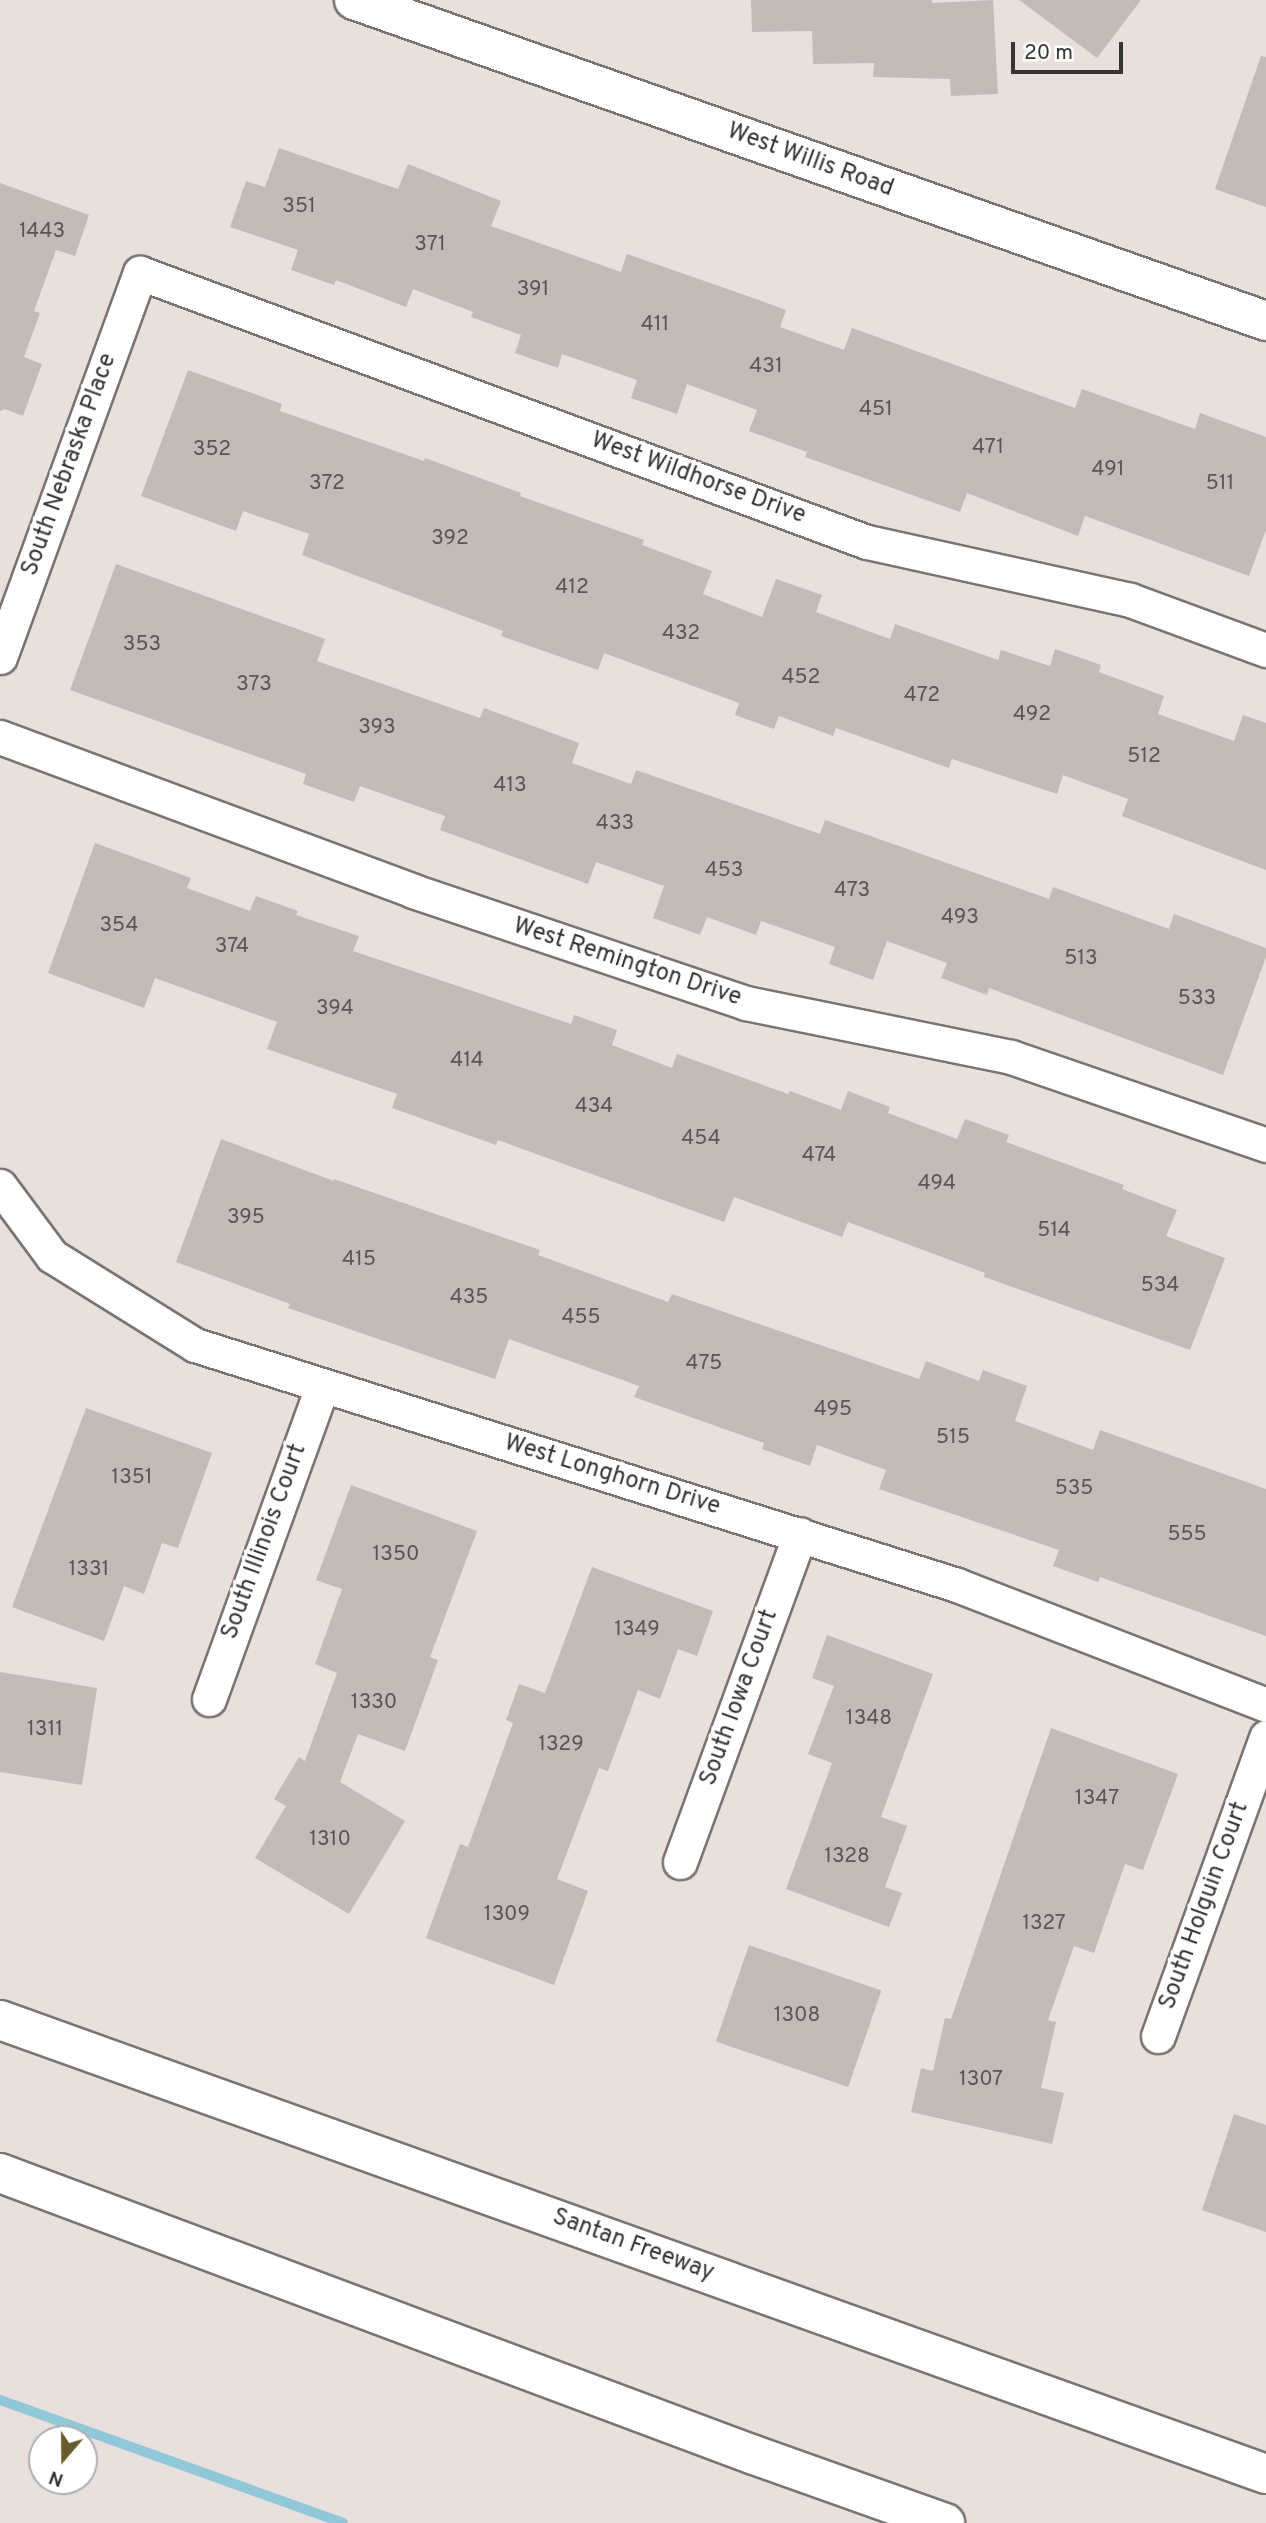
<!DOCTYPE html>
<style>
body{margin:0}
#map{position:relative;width:1266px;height:2523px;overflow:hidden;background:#e7e0dd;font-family:Overpass,sans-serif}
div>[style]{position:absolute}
.stream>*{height:10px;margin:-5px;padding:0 5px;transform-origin:5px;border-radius:5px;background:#90c8d9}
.building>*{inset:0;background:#c2bbb8;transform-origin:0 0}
.roads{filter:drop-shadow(2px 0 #7a7470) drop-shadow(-2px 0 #7a7470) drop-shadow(0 2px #7a7470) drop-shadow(0 -2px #7a7470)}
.minor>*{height:33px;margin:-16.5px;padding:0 16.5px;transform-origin:16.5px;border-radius:16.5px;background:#fff}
.tertiary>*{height:38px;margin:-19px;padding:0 19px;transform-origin:19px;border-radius:19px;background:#fff}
.motorway>*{height:38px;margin:-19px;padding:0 19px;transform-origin:19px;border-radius:19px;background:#fff}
span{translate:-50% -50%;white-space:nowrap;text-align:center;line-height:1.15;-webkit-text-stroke:6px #fff;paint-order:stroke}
.number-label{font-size:21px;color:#5a5654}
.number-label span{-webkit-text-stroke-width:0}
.street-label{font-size:24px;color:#373533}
.north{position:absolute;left:28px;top:2425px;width:70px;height:70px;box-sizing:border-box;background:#fff;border:2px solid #afaead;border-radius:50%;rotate:200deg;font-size:19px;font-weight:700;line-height:28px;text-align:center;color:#373533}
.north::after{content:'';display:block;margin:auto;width:24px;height:32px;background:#665d2a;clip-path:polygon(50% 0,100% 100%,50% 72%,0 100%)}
.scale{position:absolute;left:1011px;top:42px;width:112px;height:32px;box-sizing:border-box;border:4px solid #373533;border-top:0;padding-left:9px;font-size:21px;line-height:24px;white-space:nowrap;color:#373533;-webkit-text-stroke:5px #fff;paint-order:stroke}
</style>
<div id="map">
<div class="stream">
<i style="left:0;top:2400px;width:364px;rotate:19.7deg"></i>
</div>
<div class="building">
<i style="clip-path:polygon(751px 0,932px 0,932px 3px,993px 0,998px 94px,951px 96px,950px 79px,873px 77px,874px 63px,813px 64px,812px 31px,752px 32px)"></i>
<i style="clip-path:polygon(1019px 0,1141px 0,1097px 58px)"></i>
<i style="clip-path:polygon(1261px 56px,1266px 57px,1266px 207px,1215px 189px)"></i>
<i style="clip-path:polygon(279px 148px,398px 189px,408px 164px,501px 201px,491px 226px,621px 272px,627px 254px,739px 293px,786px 310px,780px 327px,844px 350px,852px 328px,1075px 408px,1082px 389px,1195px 429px,1200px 413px,1266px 437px,1266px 530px,1249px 576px,1085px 516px,1078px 536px,967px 493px,960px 512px,805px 457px,807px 452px,749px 431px,757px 410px,687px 384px,677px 414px,631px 398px,637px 380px,562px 354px,558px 368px,515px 353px,521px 335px,471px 317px,473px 312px,413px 289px,406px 307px,336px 280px,334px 285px,291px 270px,298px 250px,230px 227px,246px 181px,265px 187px)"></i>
<i style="clip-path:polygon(0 183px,89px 215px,75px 256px,56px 250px,34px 311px,40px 313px,24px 357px,42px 364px,23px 416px,5px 409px,0 411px)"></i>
<i style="clip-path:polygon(188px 370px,282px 404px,280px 411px,424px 461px,425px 458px,521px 493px,520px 496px,644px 540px,642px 545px,712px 571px,703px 594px,762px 617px,776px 579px,822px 595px,816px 612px,890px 639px,895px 624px,998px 660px,1001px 650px,1050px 666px,1055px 649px,1101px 665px,1099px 672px,1164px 696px,1158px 714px,1234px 741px,1243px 715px,1266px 723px,1266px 870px,1122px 816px,1128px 799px,1063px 775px,1057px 794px,952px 759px,949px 768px,836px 728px,833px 736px,779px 716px,774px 729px,735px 715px,739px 703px,604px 653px,598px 670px,501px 636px,503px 631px,302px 555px,309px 534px,243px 511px,236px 531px,141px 496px)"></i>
<i style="clip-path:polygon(116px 564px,325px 639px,317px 661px,480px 718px,484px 708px,579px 743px,572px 763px,631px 784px,636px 770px,820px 834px,825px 820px,1049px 899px,1053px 887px,1169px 929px,1174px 914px,1266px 948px,1266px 957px,1223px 1075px,989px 988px,987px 995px,941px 978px,947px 963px,887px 941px,873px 980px,829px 964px,835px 947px,761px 921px,756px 935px,707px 917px,700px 935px,653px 918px,664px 886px,596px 862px,588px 884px,440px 830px,445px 816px,360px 786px,354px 802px,303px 784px,306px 774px,70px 690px)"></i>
<i style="clip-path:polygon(95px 843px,191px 878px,187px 888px,250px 911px,256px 896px,298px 911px,296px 915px,359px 936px,353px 951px,571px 1024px,574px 1015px,617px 1030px,612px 1045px,672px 1068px,677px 1054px,788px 1094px,790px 1091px,841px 1110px,848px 1091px,890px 1107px,888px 1113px,957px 1139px,965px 1119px,1009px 1135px,1006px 1142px,1124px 1185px,1122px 1189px,1177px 1210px,1166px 1236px,1225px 1258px,1190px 1350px,984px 1277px,985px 1273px,848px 1222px,842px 1237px,734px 1197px,724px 1222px,498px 1140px,496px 1145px,392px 1108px,397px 1094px,267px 1049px,277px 1022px,155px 978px,144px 1008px,48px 973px)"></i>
<i style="clip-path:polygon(221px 1139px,334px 1181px,334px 1179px,540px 1250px,538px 1255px,668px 1302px,672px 1294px,919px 1379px,926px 1361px,979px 1381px,983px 1370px,1027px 1386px,1015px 1421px,1093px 1450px,1100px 1430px,1266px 1489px,1266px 1636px,1100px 1577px,1098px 1582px,1053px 1566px,1059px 1550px,879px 1489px,886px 1470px,817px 1445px,810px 1466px,762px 1449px,764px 1443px,634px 1397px,639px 1386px,509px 1339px,495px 1379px,288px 1308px,290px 1304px,176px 1262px)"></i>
<i style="clip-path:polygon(86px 1408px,212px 1453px,178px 1548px,162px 1543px,144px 1594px,124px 1586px,104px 1641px,12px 1607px)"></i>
<i style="clip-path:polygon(351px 1485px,477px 1531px,430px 1657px,438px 1660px,405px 1751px,358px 1734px,340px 1782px,405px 1821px,349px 1914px,255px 1858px,286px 1806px,274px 1799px,299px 1757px,305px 1761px,337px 1673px,315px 1664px,342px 1589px,316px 1580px)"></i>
<i style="clip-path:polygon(592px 1567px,713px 1611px,697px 1656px,678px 1649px,660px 1699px,638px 1690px,608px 1771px,599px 1768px,557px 1879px,588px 1891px,554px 1985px,426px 1938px,460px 1844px,468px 1847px,513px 1723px,506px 1720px,519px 1684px,545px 1693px)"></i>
<i style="clip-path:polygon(827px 1635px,933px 1674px,881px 1817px,907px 1826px,885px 1887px,902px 1893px,889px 1927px,786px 1889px,832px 1763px,808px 1754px,834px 1686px,812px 1678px)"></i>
<i style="clip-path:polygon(0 1672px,97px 1688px,82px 1785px,0 1772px)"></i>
<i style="clip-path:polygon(1051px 1728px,1178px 1774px,1143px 1870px,1125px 1864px,1094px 1953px,1074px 1946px,1048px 2020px,1056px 2022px,1041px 2088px,1064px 2093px,1052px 2144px,911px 2112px,921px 2068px,933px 2071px,945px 2018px,951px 2019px)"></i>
<i style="left:749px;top:1945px;width:140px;height:102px;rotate:19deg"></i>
<i style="clip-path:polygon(1234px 2114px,1266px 2125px,1266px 2232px,1202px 2210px)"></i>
</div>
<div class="roads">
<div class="minor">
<i style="left:0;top:657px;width:409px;rotate:-70deg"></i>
<i style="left:140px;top:273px;width:775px;rotate:20.31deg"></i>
<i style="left:867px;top:542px;width:269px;rotate:12.4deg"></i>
<i style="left:1130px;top:600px;width:145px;rotate:20.2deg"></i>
<i style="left:0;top:737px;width:441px;rotate:20.4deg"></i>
<i style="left:413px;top:891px;width:351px;rotate:18.6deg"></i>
<i style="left:746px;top:1003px;width:270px;rotate:11.5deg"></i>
<i style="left:1011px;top:1057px;width:270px;rotate:19deg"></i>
<i style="left:0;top:1186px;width:87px;rotate:53.4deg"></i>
<i style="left:52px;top:1256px;width:168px;rotate:31.9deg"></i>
<i style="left:195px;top:1345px;width:799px;rotate:17.48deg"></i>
<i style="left:957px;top:1585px;width:331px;rotate:21.2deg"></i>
<i style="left:209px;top:1699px;width:333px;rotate:-70.1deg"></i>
<i style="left:680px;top:1862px;width:349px;rotate:-69.9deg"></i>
<i style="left:1158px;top:2036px;width:318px;rotate:-70.1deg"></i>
</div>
<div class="tertiary">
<i style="left:354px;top:0;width:967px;rotate:19.39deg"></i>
</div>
<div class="motorway">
<i style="left:0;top:2020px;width:1345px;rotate:19.73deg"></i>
<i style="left:0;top:2173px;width:805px;rotate:20.51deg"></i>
<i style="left:754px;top:2455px;width:203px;rotate:19.6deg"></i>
</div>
</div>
<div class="number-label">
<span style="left:299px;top:207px">351</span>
<span style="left:42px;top:232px">1443</span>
<span style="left:430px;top:245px">371</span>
<span style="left:533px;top:290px">391</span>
<span style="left:655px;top:325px">411</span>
<span style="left:766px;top:367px">431</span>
<span style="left:876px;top:410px">451</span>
<span style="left:988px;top:448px">471</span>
<span style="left:212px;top:450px">352</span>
<span style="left:1108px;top:470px">491</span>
<span style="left:327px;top:484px">372</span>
<span style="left:1220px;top:484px">511</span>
<span style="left:450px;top:539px">392</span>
<span style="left:572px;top:588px">412</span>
<span style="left:681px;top:634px">432</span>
<span style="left:142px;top:645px">353</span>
<span style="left:801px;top:678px">452</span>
<span style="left:254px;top:685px">373</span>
<span style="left:922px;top:696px">472</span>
<span style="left:1032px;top:715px">492</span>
<span style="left:377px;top:728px">393</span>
<span style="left:1144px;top:757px">512</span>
<span style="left:510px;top:786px">413</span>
<span style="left:615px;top:824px">433</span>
<span style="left:724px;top:871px">453</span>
<span style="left:852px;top:891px">473</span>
<span style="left:960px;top:918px">493</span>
<span style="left:119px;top:926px">354</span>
<span style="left:232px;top:947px">374</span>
<span style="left:1081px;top:959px">513</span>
<span style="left:1197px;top:999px">533</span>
<span style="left:335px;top:1009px">394</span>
<span style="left:467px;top:1061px">414</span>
<span style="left:594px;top:1107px">434</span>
<span style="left:701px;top:1139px">454</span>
<span style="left:819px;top:1156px">474</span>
<span style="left:937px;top:1184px">494</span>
<span style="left:246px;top:1218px">395</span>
<span style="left:1054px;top:1231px">514</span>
<span style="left:359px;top:1260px">415</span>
<span style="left:1160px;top:1286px">534</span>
<span style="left:469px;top:1298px">435</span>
<span style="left:581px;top:1318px">455</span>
<span style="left:704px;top:1364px">475</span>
<span style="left:833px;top:1410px">495</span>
<span style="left:953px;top:1438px">515</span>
<span style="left:132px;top:1478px">1351</span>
<span style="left:1074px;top:1489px">535</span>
<span style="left:1187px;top:1535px">555</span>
<span style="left:396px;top:1555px">1350</span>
<span style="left:89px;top:1570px">1331</span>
<span style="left:637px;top:1630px">1349</span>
<span style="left:374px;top:1703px">1330</span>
<span style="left:869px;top:1719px">1348</span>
<span style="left:45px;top:1730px">1311</span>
<span style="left:561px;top:1745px">1329</span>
<span style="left:1097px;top:1799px">1347</span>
<span style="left:330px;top:1840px">1310</span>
<span style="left:847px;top:1857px">1328</span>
<span style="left:507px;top:1915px">1309</span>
<span style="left:1044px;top:1924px">1327</span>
<span style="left:797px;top:2016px">1308</span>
<span style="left:981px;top:2080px">1307</span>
</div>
<div class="street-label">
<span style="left:810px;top:161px;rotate:20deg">West Willis Road</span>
<span style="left:70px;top:465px;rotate:-70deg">South Nebraska Place</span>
<span style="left:698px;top:479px;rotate:20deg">West Wildhorse Drive</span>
<span style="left:627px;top:963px;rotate:18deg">West Remington Drive</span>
<span style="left:612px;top:1476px;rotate:17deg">West Longhorn Drive</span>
<span style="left:265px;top:1542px;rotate:-70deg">South Illinois Court</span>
<span style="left:740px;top:1698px;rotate:-70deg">South Iowa Court</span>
<span style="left:1205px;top:1906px;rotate:-70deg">South Holguin Court</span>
<span style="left:633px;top:2246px;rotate:20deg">Santan Freeway</span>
</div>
<div class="north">N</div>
<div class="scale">20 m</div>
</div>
